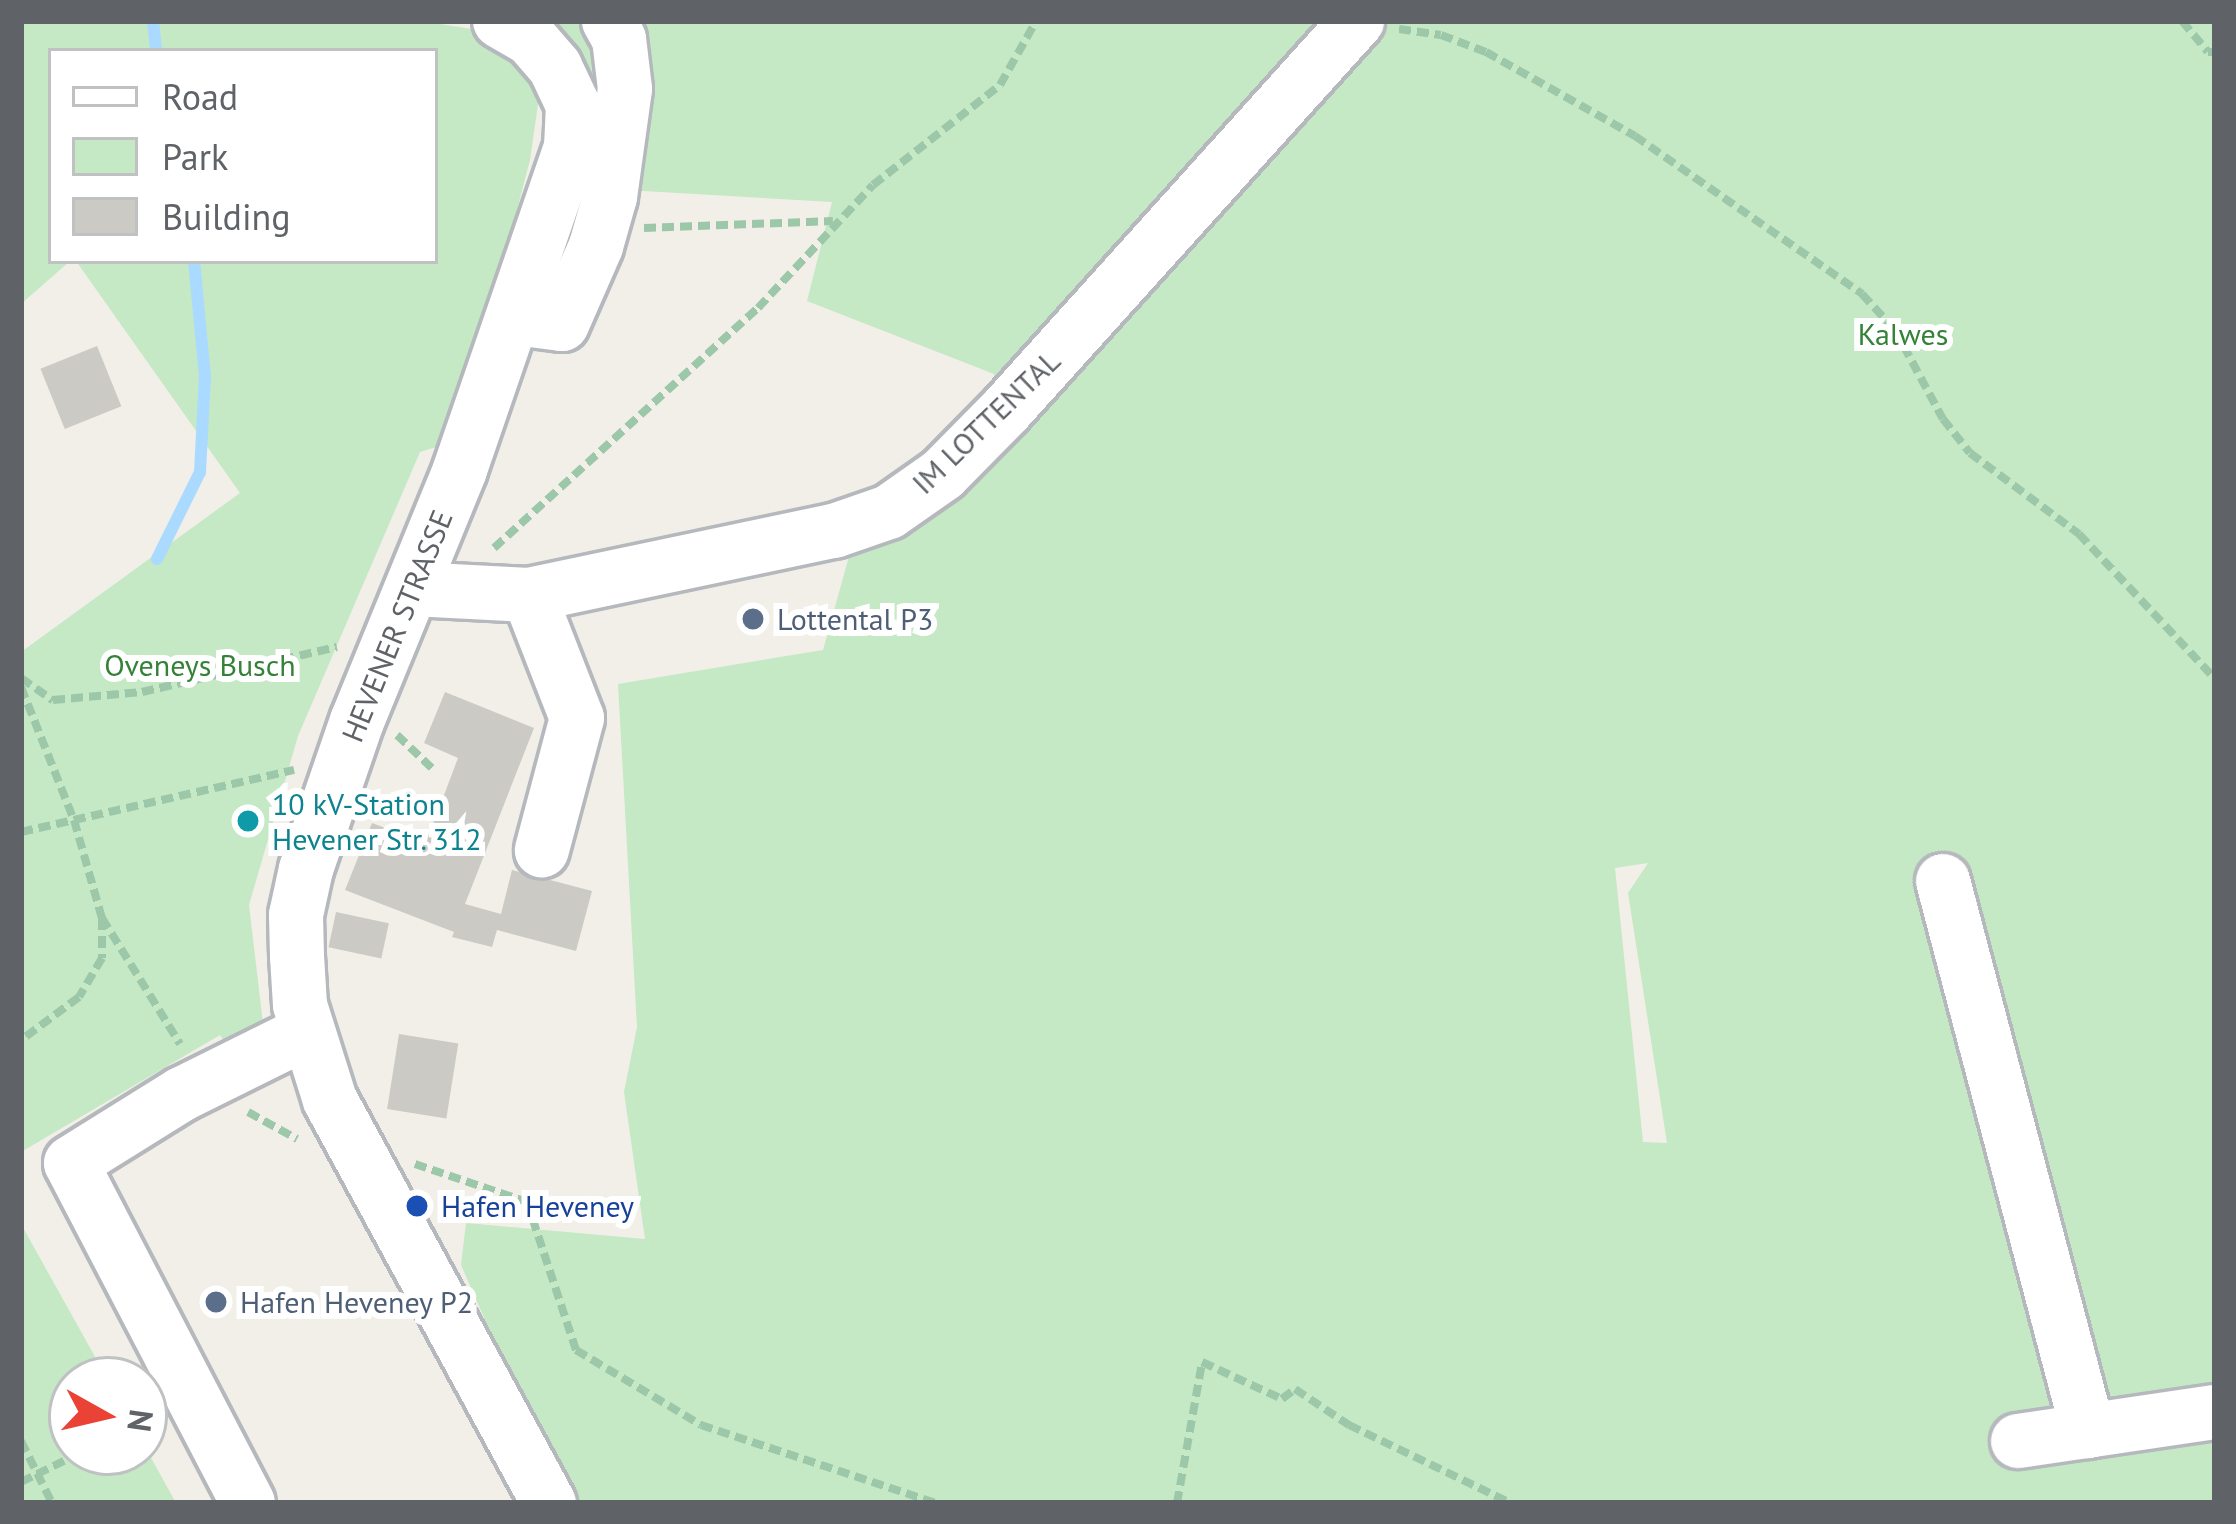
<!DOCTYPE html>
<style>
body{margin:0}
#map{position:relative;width:2236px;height:1524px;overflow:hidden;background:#f1efe8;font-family:"PT Sans",sans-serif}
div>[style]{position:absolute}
.green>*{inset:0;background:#c5e8c5}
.stream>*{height:12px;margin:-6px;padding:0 6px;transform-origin:6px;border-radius:6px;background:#aadaff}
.building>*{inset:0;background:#cccac5;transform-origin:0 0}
.path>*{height:8px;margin-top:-4px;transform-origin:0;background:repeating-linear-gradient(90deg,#9cc7a9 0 12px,transparent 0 18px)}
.roads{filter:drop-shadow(3px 0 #b5b8bc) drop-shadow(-3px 0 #b5b8bc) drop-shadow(0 3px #b5b8bc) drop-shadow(0 -3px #b5b8bc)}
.minor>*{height:54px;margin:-27px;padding:0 27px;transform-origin:27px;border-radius:27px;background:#fff}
.dots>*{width:33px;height:33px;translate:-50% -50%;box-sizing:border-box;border:6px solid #fff;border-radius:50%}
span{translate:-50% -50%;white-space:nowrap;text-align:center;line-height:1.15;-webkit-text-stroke:12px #fff;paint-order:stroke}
.park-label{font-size:30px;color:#348238}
.street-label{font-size:30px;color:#5f6368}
.service-label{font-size:30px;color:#4e5e75}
.left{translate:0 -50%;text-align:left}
.culture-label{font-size:30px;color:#0d838f}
.transit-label{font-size:30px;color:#164399}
.frame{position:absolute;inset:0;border:24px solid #5f6368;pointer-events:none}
.legend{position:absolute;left:48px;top:48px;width:390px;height:216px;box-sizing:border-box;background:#fff;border:3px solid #bfc1c3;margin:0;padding:15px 21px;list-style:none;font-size:36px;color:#5f6368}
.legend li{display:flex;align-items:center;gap:24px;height:60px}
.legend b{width:60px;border:3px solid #bfc1c3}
.north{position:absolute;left:48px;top:1356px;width:120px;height:120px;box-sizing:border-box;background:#fff;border:3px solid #bfc1c3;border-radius:50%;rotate:98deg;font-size:33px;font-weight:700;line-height:48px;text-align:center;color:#5f6368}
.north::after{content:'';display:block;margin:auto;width:42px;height:54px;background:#ea4335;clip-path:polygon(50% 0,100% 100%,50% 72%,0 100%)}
</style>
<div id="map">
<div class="green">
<i style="clip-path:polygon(21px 21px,420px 21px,505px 34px,542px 76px,530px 160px,456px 441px,420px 452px,298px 736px,249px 905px,264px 1032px,230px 1051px,220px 1035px,21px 1152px,21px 652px,240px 493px,76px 261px,435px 261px,435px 51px,51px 51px,51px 261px,70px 261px,21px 304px)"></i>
<i style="clip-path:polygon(evenodd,517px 21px,2215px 21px,2215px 1503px,579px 1503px,502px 1359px,461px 1265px,466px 1223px,645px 1239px,624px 1092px,637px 1027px,618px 684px,823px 650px,853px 542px,1003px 440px,994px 374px,807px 301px,832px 202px,575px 187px,517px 21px,1648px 863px,1628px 893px,1667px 1143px,1643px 1142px,1615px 868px,1648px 863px)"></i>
<i style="clip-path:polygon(21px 1224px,108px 1380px,72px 1380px,72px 1452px,144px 1452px,144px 1445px,176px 1503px,21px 1503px)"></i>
</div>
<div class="stream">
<i style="left:153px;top:21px;width:30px;rotate:84deg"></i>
<i style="left:157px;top:559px;width:97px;rotate:-63.7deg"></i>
<i style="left:200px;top:472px;width:95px;rotate:-87deg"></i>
<i style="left:205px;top:377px;width:117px;rotate:-95.4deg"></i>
</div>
<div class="building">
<i style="left:97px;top:346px;width:65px;height:61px;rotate:68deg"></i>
<i style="clip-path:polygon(445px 692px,534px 728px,465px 904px,501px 914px,512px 870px,592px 891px,576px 951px,497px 930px,492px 947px,452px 937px,454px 932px,345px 890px,372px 823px,426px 843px,458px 758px,424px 743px)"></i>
<i style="left:336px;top:912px;width:54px;height:36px;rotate:12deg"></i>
<i style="left:399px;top:1034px;width:60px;height:76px;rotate:9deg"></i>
</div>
<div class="path">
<i style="left:2182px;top:21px;width:40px;rotate:50deg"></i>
<i style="left:2208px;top:52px;width:7px"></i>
<i style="left:1399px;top:29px;width:42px;rotate:8.1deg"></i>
<i style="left:1441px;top:35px;width:48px;rotate:20.7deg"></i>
<i style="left:1486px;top:52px;width:171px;rotate:29.4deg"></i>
<i style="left:1635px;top:136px;width:277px;rotate:34.8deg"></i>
<i style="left:1862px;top:294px;width:49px;rotate:47.5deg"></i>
<i style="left:1895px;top:330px;width:101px;rotate:61.7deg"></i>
<i style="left:1943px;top:419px;width:43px;rotate:51.5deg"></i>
<i style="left:1970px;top:453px;width:136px;rotate:36.6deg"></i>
<i style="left:2079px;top:534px;width:199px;rotate:46.8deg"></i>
<i style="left:644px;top:228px;width:189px;rotate:-2.1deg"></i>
<i style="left:494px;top:548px;width:357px;rotate:-42.3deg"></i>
<i style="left:758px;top:308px;width:168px;rotate:-46.9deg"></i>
<i style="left:873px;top:185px;width:162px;rotate:-38.2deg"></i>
<i style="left:1000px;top:85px;width:73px;rotate:-60.6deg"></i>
<i style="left:21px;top:678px;width:39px;rotate:35deg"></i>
<i style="left:53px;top:700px;width:89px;rotate:-5.1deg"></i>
<i style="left:142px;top:692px;width:200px;rotate:-13deg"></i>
<i style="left:21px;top:687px;width:143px;rotate:68.3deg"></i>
<i style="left:74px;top:820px;width:102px;rotate:74.1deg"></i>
<i style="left:102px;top:918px;width:40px;rotate:90deg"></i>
<i style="left:102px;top:958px;width:45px;rotate:120.5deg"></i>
<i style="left:79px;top:997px;width:72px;rotate:143.4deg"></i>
<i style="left:397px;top:735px;width:54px;rotate:43.5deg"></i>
<i style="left:21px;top:832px;width:280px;rotate:-12.8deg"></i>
<i style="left:102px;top:918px;width:148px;rotate:58.2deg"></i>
<i style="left:248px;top:1112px;width:56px;rotate:28.9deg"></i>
<i style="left:415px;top:1164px;width:118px;rotate:18.7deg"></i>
<i style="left:527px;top:1202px;width:156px;rotate:71.7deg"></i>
<i style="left:576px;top:1350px;width:146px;rotate:31deg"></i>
<i style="left:701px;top:1425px;width:248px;rotate:18.4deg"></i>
<i style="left:21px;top:1441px;width:69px;rotate:63.4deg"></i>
<i style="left:21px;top:1482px;width:68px;rotate:-26.2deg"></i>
<i style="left:1177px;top:1503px;width:143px;rotate:-79.9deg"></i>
<i style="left:1202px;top:1362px;width:88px;rotate:24.8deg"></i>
<i style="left:1282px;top:1399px;width:16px;rotate:-38deg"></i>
<i style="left:1295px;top:1389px;width:65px;rotate:33.7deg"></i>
<i style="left:1349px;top:1425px;width:179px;rotate:25.8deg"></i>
</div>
<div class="roads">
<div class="minor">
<i style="left:500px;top:21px;width:34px;rotate:30deg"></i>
<i style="left:530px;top:38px;width:38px;rotate:49deg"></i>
<i style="left:555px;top:67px;width:42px;rotate:64.7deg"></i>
<i style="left:573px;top:105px;width:42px;rotate:92.7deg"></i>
<i style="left:571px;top:147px;width:342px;rotate:109deg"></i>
<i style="left:460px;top:470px;width:271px;rotate:112.3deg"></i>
<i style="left:357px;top:721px;width:157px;rotate:109deg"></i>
<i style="left:306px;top:869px;width:47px;rotate:102.3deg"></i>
<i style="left:296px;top:915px;width:41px;rotate:88.6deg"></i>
<i style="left:297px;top:956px;width:49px;rotate:86.5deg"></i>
<i style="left:300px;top:1005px;width:100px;rotate:72.5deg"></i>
<i style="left:330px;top:1100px;width:459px;rotate:61.5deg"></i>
<i style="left:515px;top:318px;width:47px;rotate:7.3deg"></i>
<i style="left:562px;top:324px;width:85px;rotate:-66.4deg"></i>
<i style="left:596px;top:246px;width:51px;rotate:-74.1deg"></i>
<i style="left:610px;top:197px;width:109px;rotate:-82.1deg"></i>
<i style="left:625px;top:89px;width:50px;rotate:-96.8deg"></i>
<i style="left:619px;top:39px;width:21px;rotate:-119deg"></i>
<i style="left:413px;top:589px;width:116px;rotate:3deg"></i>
<i style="left:529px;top:595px;width:312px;rotate:-11.9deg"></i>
<i style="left:834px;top:531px;width:58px;rotate:-19.1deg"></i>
<i style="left:889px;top:512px;width:66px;rotate:-35.1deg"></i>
<i style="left:943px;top:474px;width:91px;rotate:-45.4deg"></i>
<i style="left:1007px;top:409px;width:523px;rotate:-47.95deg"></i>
<i style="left:529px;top:595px;width:132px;rotate:68.7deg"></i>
<i style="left:577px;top:718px;width:137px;rotate:104.9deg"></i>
<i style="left:1943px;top:881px;width:569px;rotate:75.23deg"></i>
<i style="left:2018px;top:1441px;width:199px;rotate:-8.4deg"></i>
<i style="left:248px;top:1503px;width:383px;rotate:-117.5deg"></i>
<i style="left:71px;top:1163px;width:131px;rotate:-31.9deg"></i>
<i style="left:182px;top:1094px;width:140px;rotate:-26.4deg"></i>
</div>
</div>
<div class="dots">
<i style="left:753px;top:619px;background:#5c6f8a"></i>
<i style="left:248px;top:821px;background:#0f9aa8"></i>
<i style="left:417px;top:1206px;background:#1a4fb4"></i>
<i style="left:216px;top:1302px;background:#5c6f8a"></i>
</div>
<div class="park-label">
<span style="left:1903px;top:334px">Kalwes</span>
<span style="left:200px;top:665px">Oveneys Busch</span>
</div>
<div class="street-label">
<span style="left:986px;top:422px;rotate:-44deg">IM LOTTENTAL</span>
<span style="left:397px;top:626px;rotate:-68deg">HEVENER STRASSE</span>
</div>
<div class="service-label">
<span class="left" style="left:777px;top:619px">Lottental P3</span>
<span class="left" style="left:240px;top:1302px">Hafen Heveney P2</span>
</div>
<div class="culture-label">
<span class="left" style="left:272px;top:821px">10 kV-Station<br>Hevener Str. 312</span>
</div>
<div class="transit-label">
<span class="left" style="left:441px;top:1206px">Hafen Heveney</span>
</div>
<div class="frame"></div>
<ul class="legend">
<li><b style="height:15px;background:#fff"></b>Road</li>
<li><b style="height:33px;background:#c5e8c5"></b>Park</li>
<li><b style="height:33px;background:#cccac5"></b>Building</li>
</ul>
<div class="north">N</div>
</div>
